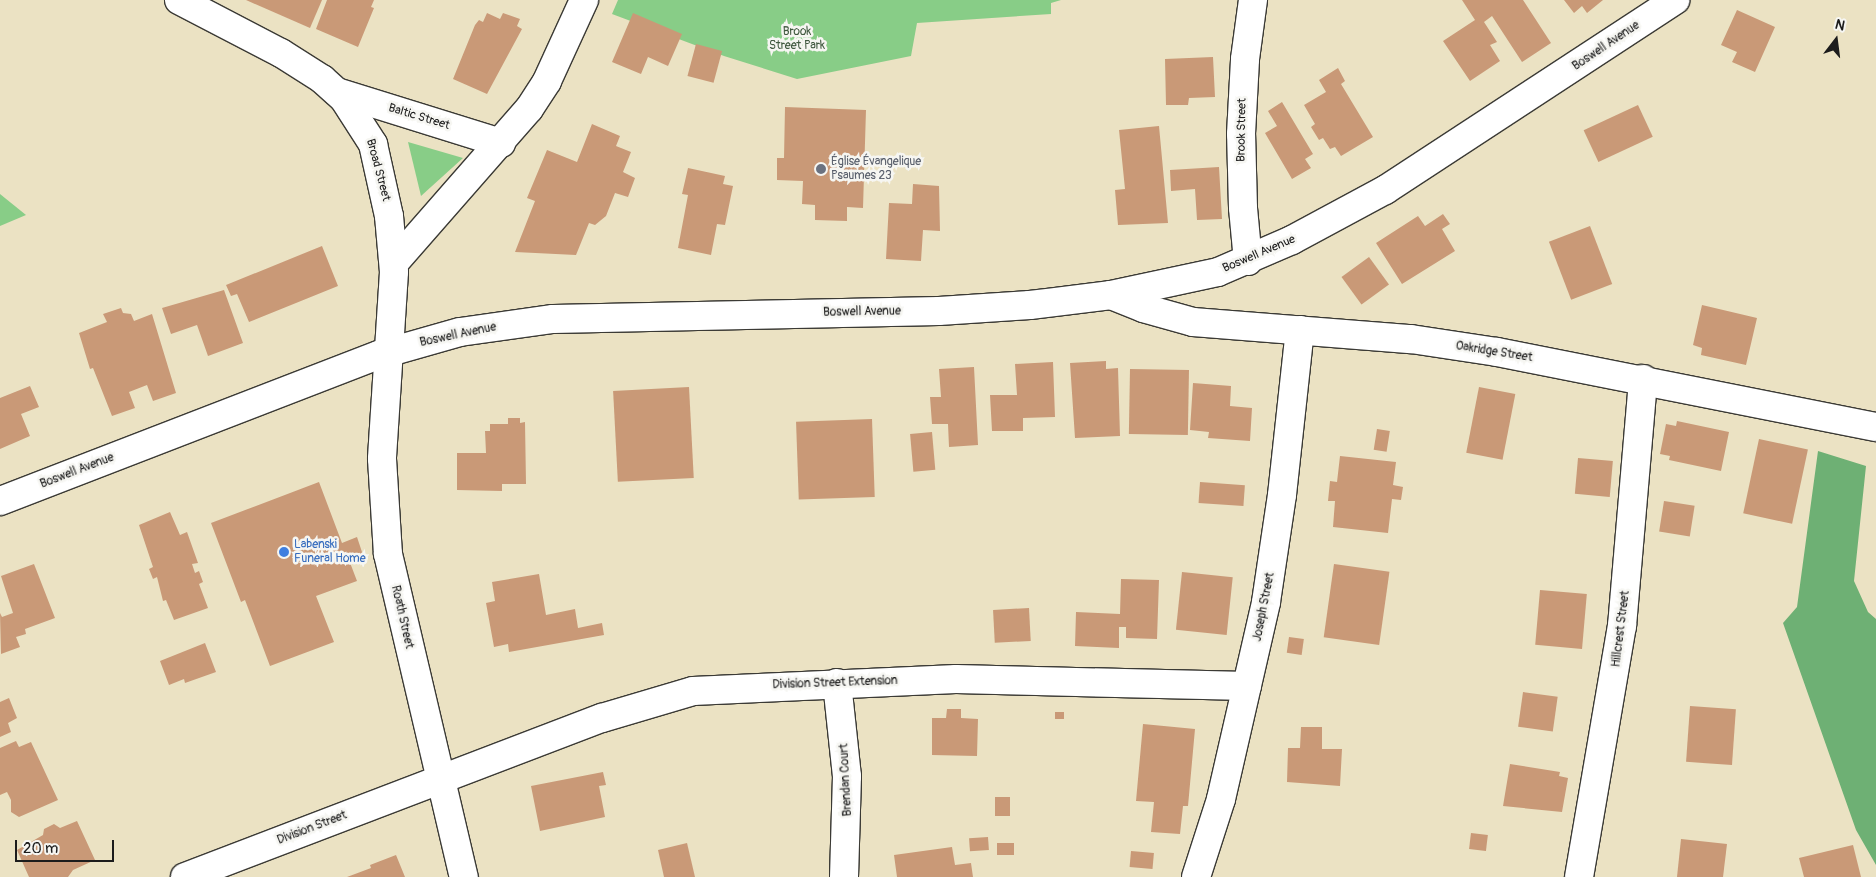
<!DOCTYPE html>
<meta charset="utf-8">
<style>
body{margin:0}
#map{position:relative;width:1876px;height:877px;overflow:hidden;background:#ebe2c3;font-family:Pangolin,sans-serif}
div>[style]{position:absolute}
.green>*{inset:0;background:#88cd87}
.forest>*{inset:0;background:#6eb074}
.building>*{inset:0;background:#c99977;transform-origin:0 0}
.roads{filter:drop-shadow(1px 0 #3b3a35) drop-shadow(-1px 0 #3b3a35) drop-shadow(0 1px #3b3a35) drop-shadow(0 -1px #3b3a35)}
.street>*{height:28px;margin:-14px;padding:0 14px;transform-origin:14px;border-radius:14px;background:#fff}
.secondary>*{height:28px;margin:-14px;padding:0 14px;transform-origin:14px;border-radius:14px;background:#fff}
.dots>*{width:14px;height:14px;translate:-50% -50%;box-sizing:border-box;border:2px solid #f6f6f2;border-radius:50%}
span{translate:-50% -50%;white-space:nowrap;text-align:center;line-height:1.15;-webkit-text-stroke:5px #f6f6f2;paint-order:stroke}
.park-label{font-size:12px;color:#425a41}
.street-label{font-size:12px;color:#1c1c1c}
.worship-label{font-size:12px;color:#5b616d}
.left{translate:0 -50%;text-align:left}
.shop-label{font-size:12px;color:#366cbe}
.north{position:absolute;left:1811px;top:15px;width:50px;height:50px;-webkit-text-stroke:4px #f6f6f2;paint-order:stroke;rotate:15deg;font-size:14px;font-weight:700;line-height:20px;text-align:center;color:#1c1c1c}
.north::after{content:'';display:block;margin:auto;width:18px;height:22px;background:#1c1c1c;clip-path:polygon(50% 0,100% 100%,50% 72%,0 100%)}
.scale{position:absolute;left:15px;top:840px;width:99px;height:22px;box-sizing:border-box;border:2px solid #1c1c1c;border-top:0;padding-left:6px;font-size:15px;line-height:18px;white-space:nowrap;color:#1c1c1c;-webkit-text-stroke:4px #f6f6f2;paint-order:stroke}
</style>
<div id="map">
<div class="green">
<i style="clip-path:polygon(618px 0,1061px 0,1051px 3px,1051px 14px,917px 23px,911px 56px,797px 79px,724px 56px,612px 14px)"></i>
<i style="clip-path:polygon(408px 142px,463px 158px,421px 196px)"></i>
<i style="clip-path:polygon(0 194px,26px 215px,0 226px)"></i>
</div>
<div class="forest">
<i style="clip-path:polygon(1818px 451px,1866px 466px,1854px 581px,1868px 612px,1876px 619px,1876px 865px,1856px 830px,1783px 623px,1797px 607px)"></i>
</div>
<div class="building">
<i style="clip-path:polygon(246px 0,322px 0,310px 28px)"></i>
<i style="clip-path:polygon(327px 0,374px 0,371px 7px,374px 8px,358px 47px,316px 29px)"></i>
<i style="clip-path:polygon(1462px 0,1523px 0,1551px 43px,1522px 62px,1492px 16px,1484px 22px,1497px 42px,1490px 45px,1500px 61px,1470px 81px,1443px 41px,1475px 20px)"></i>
<i style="clip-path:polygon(1564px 0,1603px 0,1587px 13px,1582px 6px,1574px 13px)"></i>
<i style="clip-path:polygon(1737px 10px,1775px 27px,1755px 72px,1732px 62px,1737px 52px,1721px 45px)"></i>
<i style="clip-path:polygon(487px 13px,500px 19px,503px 13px,520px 19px,517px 26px,522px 29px,487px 94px,453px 79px,475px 25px,479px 20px,483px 22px)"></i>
<i style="clip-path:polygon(633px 13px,682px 34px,668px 66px,648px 57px,641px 74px,612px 62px)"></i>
<i style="left:696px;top:44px;width:27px;height:33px;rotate:15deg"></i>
<i style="clip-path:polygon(1213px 57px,1215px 97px,1189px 98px,1188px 105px,1166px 105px,1165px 59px)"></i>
<i style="clip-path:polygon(1338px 68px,1345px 81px,1341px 84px,1373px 137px,1341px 156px,1335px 147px,1330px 149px,1323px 138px,1319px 140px,1311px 127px,1315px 124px,1304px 105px,1326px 92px,1319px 80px)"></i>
<i style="clip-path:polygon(1282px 102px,1313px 154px,1305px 159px,1311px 168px,1292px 179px,1265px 133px,1277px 126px,1268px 111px)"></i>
<i style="left:1638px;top:105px;width:35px;height:60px;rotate:65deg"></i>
<i style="clip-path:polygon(785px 107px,866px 110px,863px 208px,847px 207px,847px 221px,815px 220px,815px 205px,802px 204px,803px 181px,777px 180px,777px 158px,784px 158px)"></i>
<i style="clip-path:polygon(592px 124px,620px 136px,616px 146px,631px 152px,623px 172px,635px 178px,628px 197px,615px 193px,606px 216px,595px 225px,589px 223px,576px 255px,515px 252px,535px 201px,527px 198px,547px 150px,577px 162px)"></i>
<i style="clip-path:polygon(1159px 126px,1168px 223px,1118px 225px,1115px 190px,1125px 189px,1119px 130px)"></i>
<i style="clip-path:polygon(1219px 167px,1222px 219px,1197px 220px,1195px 189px,1171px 191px,1170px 170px)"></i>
<i style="clip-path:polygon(688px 168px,725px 176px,723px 184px,733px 186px,725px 225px,717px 224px,711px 255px,678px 248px,688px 195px,682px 194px)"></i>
<i style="clip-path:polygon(913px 184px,939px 186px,940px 231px,923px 230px,921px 261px,886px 259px,889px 203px,912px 204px)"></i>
<i style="clip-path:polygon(1443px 214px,1450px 224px,1442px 229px,1455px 251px,1402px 284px,1376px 243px,1418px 216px,1425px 226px)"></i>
<i style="left:1590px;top:226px;width:62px;height:44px;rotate:69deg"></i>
<i style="clip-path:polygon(322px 246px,338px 286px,249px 322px,237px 294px,231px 296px,226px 285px)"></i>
<i style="left:1369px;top:257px;width:34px;height:34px;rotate:54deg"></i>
<i style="clip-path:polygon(224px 290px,243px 343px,208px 356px,197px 325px,171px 334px,162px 308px)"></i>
<i style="clip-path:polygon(1702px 305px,1757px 318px,1746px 365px,1701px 355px,1702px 348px,1693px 345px)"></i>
<i style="clip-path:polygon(121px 308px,123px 313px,131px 314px,134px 321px,152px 314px,176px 393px,153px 401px,147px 385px,129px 392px,135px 408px,112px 416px,93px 368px,90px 369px,79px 333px,107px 322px,103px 314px)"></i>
<i style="clip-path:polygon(1106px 361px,1106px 369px,1118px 368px,1120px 436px,1075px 438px,1070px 363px)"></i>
<i style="clip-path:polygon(1053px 362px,1055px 417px,1023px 418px,1023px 431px,992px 431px,990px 395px,1017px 395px,1015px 364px)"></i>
<i style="clip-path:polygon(974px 367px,978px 445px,949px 447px,948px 424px,932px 424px,930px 397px,941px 397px,939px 369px)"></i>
<i style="left:1130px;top:369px;width:59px;height:65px;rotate:1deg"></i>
<i style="clip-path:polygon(1193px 383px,1231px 386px,1230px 406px,1252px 408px,1250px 441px,1208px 438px,1209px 432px,1190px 430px)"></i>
<i style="clip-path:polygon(30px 386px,39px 407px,21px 414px,30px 436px,0 449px,0 398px)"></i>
<i style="left:689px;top:387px;width:91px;height:76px;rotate:87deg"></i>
<i style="left:1479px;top:387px;width:37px;height:67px;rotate:11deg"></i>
<i style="clip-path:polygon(508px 418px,520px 418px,520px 423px,525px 422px,526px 484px,502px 484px,502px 491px,457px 490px,457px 453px,486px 453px,485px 431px,490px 431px,490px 424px,508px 424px)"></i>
<i style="left:872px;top:419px;width:78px;height:76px;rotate:88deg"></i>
<i style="clip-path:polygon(1677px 421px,1729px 432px,1721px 471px,1669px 460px,1670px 456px,1660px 454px,1666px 424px,1676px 426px)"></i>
<i style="left:1377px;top:429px;width:13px;height:21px;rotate:9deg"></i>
<i style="left:932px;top:432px;width:38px;height:22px;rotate:85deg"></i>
<i style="left:1759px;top:439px;width:50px;height:76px;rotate:12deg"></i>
<i style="clip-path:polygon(1340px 456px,1396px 462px,1393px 485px,1403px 487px,1401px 500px,1392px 499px,1388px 533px,1333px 527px,1335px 501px,1328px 501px,1330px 481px,1337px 482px)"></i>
<i style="left:1578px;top:458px;width:35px;height:36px;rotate:5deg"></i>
<i style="clip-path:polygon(319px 482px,342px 543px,357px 537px,363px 555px,349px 560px,357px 581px,316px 596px,334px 642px,270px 666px,245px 600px,241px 602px,211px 523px)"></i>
<i style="left:1200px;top:482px;width:45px;height:21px;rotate:4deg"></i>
<i style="left:1664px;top:501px;width:31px;height:31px;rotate:9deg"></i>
<i style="clip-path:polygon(170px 512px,180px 535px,187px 532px,198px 563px,192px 564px,195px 573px,199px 571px,203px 582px,199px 584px,208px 608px,174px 620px,166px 600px,163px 601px,157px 577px,153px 579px,149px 569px,153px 567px,139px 525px)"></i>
<i style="clip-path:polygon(34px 564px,55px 618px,25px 629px,26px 634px,16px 637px,20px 647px,1px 654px,0 613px,2px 617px,13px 613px,1px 576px)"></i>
<i style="left:1334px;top:564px;width:56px;height:74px;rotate:8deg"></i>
<i style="left:1182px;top:572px;width:51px;height:58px;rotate:6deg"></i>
<i style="clip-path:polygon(539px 574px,546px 615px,575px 609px,578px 628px,602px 623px,604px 635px,509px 652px,508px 644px,494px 647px,486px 603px,495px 601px,492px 582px)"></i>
<i style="clip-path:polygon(1121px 579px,1159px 580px,1157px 639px,1126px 638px,1126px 627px,1119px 627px,1119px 648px,1075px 646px,1076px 612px,1120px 614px)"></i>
<i style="left:1540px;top:590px;width:47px;height:55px;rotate:5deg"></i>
<i style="left:1029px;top:608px;width:33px;height:36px;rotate:87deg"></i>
<i style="left:1289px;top:637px;width:15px;height:16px;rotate:8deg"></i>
<i style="clip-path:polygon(205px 643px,216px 672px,185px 683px,184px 679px,169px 685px,160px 661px)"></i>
<i style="left:1523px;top:692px;width:35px;height:35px;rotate:8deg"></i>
<i style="clip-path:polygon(9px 698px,17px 718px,8px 723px,11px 732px,0 737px,0 702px)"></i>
<i style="left:1690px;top:706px;width:46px;height:56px;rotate:4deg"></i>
<i style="clip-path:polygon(947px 709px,961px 709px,961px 718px,978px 719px,977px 756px,932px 755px,932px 718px,946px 718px)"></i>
<i style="left:1055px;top:712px;width:9px;height:7px"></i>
<i style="clip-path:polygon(1143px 724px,1195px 729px,1188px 806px,1183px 806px,1180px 834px,1151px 832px,1154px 802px,1136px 801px)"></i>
<i style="clip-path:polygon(1301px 727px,1322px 727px,1322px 749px,1342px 749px,1340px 786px,1287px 782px,1288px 748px,1300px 748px)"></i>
<i style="clip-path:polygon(16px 741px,19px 747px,31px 742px,58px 800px,19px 817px,11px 812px,11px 800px,7px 792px,0 795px,0 748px)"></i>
<i style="clip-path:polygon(1510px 764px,1560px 772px,1559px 776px,1568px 778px,1562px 812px,1503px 806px)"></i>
<i style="clip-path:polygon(603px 772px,606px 785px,599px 786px,605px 817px,540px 831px,531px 786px)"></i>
<i style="left:995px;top:797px;width:15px;height:19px"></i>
<i style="clip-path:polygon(77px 821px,95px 860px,73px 870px,68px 877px,29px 877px,17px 850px,43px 835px,44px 829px,54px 824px,60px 828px)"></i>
<i style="left:1471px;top:833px;width:17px;height:16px;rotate:7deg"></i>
<i style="left:988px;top:837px;width:13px;height:19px;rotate:86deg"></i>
<i style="clip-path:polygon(1681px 839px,1727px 844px,1723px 877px,1677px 877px)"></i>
<i style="clip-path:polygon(687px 843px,695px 877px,664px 877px,658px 850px)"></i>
<i style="left:1014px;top:843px;width:12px;height:17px;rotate:90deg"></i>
<i style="clip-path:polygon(1853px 845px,1861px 877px,1804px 877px,1799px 858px)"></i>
<i style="clip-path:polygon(952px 847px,955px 865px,971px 863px,973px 877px,897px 877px,894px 855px)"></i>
<i style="left:1131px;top:851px;width:23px;height:16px;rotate:5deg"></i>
<i style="clip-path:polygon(396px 855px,405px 877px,347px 877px,371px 868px,370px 865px)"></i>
</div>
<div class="roads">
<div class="street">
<i style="left:179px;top:0;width:115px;rotate:27.5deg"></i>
<i style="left:281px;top:53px;width:49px;rotate:32.4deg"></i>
<i style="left:322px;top:79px;width:30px;rotate:42deg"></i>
<i style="left:344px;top:99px;width:54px;rotate:57.2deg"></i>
<i style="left:373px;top:144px;width:74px;rotate:77.5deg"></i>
<i style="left:389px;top:216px;width:56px;rotate:84.9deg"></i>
<i style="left:394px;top:272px;width:187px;rotate:93.7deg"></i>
<i style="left:382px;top:459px;width:95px;rotate:86.4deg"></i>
<i style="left:388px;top:554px;width:332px;rotate:76.8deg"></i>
<i style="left:337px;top:92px;width:172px;rotate:17.3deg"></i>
<i style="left:1248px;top:261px;width:53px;rotate:-95.4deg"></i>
<i style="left:1243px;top:208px;width:74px;rotate:-91.5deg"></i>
<i style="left:1241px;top:134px;width:75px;rotate:-86.9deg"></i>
<i style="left:1245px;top:59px;width:60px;rotate:-82.3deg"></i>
<i style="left:394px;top:263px;width:205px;rotate:-48.8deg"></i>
<i style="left:529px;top:109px;width:33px;rotate:-57deg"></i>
<i style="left:547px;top:81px;width:89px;rotate:-65.4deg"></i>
<i style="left:1111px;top:295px;width:35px;rotate:22deg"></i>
<i style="left:1143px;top:308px;width:52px;rotate:15.6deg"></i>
<i style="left:1193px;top:322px;width:219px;rotate:4.5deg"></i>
<i style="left:1411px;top:339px;width:87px;rotate:8.6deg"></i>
<i style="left:1497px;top:352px;width:386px;rotate:11.2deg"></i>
<i style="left:837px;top:683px;width:94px;rotate:83.9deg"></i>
<i style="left:847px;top:776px;width:101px;rotate:91.7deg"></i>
<i style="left:185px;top:877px;width:446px;rotate:-20.9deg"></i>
<i style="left:602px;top:718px;width:95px;rotate:-16.5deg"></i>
<i style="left:693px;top:691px;width:263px;rotate:-2.6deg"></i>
<i style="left:956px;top:679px;width:291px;rotate:1.4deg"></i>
<i style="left:1196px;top:877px;width:82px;rotate:-72.2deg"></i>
<i style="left:1221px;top:799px;width:202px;rotate:-77.1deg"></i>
<i style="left:1266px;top:602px;width:108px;rotate:-81.5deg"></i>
<i style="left:1282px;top:495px;width:166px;rotate:-83.8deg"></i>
<i style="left:1579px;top:877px;width:255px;rotate:-80.3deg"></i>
<i style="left:1622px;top:626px;width:248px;rotate:-85.1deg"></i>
</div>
<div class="secondary">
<i style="left:0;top:501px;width:406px;rotate:-21.1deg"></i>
<i style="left:379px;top:355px;width:84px;rotate:-15.9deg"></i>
<i style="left:460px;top:332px;width:94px;rotate:-8deg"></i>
<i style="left:553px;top:319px;width:386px;rotate:-1.2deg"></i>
<i style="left:939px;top:311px;width:91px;rotate:-3.8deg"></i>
<i style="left:1030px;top:305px;width:82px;rotate:-7deg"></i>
<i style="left:1111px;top:295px;width:109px;rotate:-12.1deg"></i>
<i style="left:1218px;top:272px;width:81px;rotate:-23.4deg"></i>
<i style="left:1292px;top:240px;width:106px;rotate:-28.3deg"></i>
<i style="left:1385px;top:190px;width:347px;rotate:-33.2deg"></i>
</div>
</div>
<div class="dots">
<i style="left:821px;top:169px;background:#6b7280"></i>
<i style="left:284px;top:552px;background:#3f7fe0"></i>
</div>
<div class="park-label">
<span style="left:797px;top:39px">Brook<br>Street Park</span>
</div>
<div class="street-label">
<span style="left:1606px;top:46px;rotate:-34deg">Boswell Avenue</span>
<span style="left:419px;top:117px;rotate:17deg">Baltic Street</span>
<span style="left:1242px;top:130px;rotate:-89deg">Brook Street</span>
<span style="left:378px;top:170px;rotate:75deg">Broad Street</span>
<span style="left:1259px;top:254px;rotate:-23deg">Boswell Avenue</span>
<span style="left:862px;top:312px;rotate:-1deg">Boswell Avenue</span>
<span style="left:458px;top:335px;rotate:-12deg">Boswell Avenue</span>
<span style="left:1494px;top:352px;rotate:9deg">Oakridge Street</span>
<span style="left:77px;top:471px;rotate:-21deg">Boswell Avenue</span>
<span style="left:1264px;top:607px;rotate:-79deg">Joseph Street</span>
<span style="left:402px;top:617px;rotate:77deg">Roath Street</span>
<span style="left:1621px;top:629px;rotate:-83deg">Hillcrest Street</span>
<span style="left:835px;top:683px;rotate:-2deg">Division Street Extension</span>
<span style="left:846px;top:780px;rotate:-93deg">Brendan Court</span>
<span style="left:312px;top:828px;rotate:-21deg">Division Street</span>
</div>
<div class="worship-label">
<span class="left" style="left:831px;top:169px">Église Évangelique<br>Psaumes 23</span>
</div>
<div class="shop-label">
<span class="left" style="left:294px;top:552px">Labenski<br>Funeral Home</span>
</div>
<div class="north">N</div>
<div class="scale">20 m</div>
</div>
